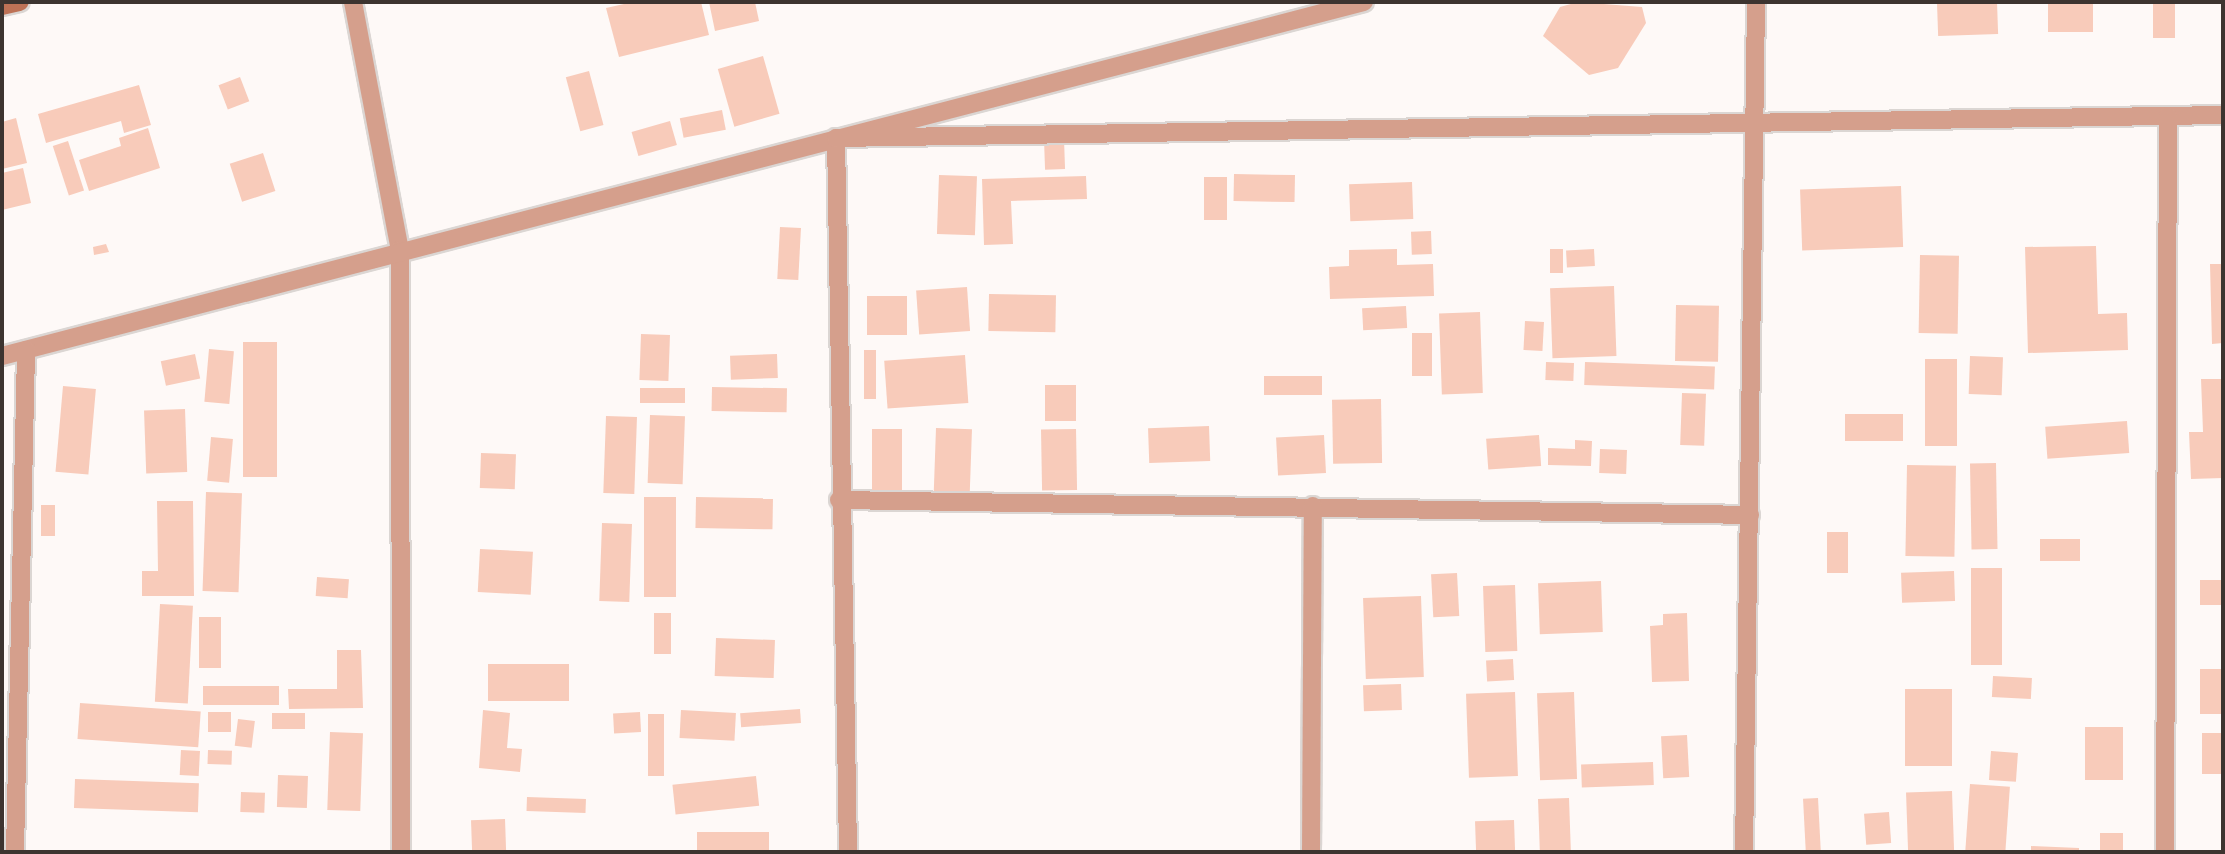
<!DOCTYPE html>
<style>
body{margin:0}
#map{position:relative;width:2225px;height:854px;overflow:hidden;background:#fef9f7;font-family:Manrope,sans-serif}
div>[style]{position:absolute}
.building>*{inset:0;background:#f8cbba;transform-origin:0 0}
.roads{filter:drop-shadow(2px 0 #dbd6d3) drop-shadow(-2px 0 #dbd6d3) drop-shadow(0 2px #dbd6d3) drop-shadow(0 -2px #dbd6d3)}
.street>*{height:18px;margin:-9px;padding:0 9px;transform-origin:9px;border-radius:9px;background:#d59f8c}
.secondary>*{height:18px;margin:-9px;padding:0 9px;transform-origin:9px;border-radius:9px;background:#be7256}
span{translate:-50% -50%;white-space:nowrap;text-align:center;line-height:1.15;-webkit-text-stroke:7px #fff;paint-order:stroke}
.frame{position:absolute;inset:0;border:4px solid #3d3430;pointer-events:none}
</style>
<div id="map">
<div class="building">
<i style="clip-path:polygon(633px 2px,701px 2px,709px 35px,619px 57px,606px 8px)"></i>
<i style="clip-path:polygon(709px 2px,755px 2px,759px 21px,715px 31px)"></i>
<i style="clip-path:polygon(1578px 2px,1642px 7px,1646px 23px,1618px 68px,1589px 75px,1543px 36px,1560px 7px)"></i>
<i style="left:1997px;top:2px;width:32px;height:60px;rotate:88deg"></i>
<i style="left:2048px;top:2px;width:45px;height:30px"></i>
<i style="left:2153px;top:2px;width:22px;height:36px"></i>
<i style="left:763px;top:56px;width:60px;height:47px;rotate:74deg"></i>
<i style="left:589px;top:71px;width:56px;height:24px;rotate:75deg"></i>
<i style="left:240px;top:77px;width:26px;height:23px;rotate:69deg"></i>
<i style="clip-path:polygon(139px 85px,151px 125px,124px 133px,121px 121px,46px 143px,38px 114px)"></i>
<i style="left:722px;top:110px;width:20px;height:43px;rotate:79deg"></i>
<i style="clip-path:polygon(16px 118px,27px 163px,2px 169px,2px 122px)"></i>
<i style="left:670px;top:121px;width:25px;height:40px;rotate:74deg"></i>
<i style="clip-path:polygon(148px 128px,160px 168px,89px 191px,79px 160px,121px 146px,119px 138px)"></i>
<i style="left:1064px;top:139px;width:30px;height:20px;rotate:88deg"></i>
<i style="left:68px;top:141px;width:52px;height:16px;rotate:72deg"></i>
<i style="left:263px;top:153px;width:40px;height:35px;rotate:72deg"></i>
<i style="clip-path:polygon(23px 168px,31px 203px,2px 210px,2px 173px)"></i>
<i style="left:1234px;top:174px;width:61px;height:27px;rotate:1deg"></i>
<i style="left:939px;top:175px;width:38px;height:59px;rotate:2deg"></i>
<i style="clip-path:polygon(1086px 176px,1087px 199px,1011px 201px,1013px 244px,984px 245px,982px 179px)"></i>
<i style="left:1204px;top:177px;width:23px;height:43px"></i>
<i style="left:1412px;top:182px;width:37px;height:63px;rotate:88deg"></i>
<i style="left:1901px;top:186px;width:61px;height:101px;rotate:88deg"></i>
<i style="left:780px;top:227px;width:21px;height:52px;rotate:3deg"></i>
<i style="left:1431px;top:231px;width:23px;height:20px;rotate:88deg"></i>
<i style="clip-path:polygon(106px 244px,109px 252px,94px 255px,93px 247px)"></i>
<i style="clip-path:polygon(2096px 246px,2098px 314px,2127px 313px,2128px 350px,2028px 353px,2025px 247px)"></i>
<i style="clip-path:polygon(1397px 249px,1397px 265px,1433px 264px,1434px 296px,1330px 299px,1329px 267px,1349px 266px,1349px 250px)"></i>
<i style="left:1550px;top:249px;width:13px;height:24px"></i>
<i style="left:1594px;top:249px;width:17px;height:28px;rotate:87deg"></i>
<i style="left:1920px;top:255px;width:39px;height:78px;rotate:1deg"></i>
<i style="clip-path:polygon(2210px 264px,2223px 264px,2223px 343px,2212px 344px)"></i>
<i style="left:1614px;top:286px;width:70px;height:64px;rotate:88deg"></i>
<i style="left:967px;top:287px;width:44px;height:51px;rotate:86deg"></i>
<i style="left:989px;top:294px;width:67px;height:37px;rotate:1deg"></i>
<i style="left:867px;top:296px;width:40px;height:39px"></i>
<i style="left:1676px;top:305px;width:43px;height:56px;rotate:1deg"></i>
<i style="left:1406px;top:306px;width:22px;height:44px;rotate:87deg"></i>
<i style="left:1480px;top:312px;width:81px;height:41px;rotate:88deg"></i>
<i style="left:1525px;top:321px;width:19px;height:29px;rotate:3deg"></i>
<i style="left:1412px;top:333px;width:20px;height:43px"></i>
<i style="left:641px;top:334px;width:29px;height:46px;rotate:2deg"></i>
<i style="left:243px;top:342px;width:34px;height:135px"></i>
<i style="left:209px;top:349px;width:25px;height:53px;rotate:5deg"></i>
<i style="left:864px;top:350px;width:12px;height:49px"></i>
<i style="left:195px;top:354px;width:25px;height:35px;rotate:78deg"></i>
<i style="left:777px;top:354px;width:24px;height:47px;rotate:88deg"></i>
<i style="left:965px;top:355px;width:48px;height:81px;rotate:86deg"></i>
<i style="left:1970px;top:356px;width:33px;height:38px;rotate:2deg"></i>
<i style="left:1925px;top:359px;width:32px;height:87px"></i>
<i style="left:1546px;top:362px;width:28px;height:18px;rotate:2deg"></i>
<i style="left:1585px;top:362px;width:130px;height:23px;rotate:2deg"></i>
<i style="left:1322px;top:376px;width:19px;height:58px;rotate:90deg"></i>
<i style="clip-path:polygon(2201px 379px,2223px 379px,2223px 478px,2191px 479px,2189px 432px,2203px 432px)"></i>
<i style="left:1045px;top:385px;width:31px;height:36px"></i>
<i style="left:63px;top:386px;width:33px;height:86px;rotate:5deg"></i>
<i style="left:712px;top:387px;width:75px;height:24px;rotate:1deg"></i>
<i style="left:640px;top:388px;width:45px;height:15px"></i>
<i style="left:1682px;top:393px;width:24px;height:52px;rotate:2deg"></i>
<i style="left:1381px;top:399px;width:64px;height:49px;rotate:89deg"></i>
<i style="left:185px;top:409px;width:63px;height:41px;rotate:88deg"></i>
<i style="left:1845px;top:414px;width:58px;height:27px"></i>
<i style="left:650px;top:415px;width:35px;height:68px;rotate:2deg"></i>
<i style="left:606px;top:416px;width:31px;height:77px;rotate:2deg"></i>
<i style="left:2127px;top:421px;width:32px;height:82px;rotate:86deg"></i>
<i style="left:1209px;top:426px;width:35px;height:61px;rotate:88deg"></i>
<i style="left:936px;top:428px;width:36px;height:66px;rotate:2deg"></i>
<i style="left:872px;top:429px;width:30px;height:76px"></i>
<i style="left:1076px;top:429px;width:61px;height:35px;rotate:89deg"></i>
<i style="left:1324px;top:435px;width:38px;height:48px;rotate:87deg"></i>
<i style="left:1539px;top:435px;width:31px;height:53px;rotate:86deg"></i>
<i style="left:211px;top:437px;width:22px;height:44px;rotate:5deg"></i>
<i style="clip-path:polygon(1575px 440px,1592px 441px,1591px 466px,1548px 465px,1548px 448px,1575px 449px)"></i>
<i style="left:1600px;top:449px;width:27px;height:24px;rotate:2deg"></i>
<i style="left:481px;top:453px;width:35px;height:35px;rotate:2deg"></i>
<i style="left:1996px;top:463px;width:86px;height:26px;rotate:89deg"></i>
<i style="left:1907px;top:465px;width:49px;height:91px;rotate:1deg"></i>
<i style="left:206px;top:492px;width:36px;height:99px;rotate:2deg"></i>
<i style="left:644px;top:497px;width:32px;height:100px"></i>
<i style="left:696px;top:497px;width:77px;height:31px;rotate:1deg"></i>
<i style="clip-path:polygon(157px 501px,193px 501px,194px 596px,142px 596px,142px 571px,158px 571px)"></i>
<i style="left:41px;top:505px;width:14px;height:31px"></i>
<i style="left:602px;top:523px;width:30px;height:78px;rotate:2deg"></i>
<i style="left:1827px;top:532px;width:21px;height:41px"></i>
<i style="left:2040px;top:539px;width:40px;height:22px"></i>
<i style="left:480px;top:549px;width:53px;height:43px;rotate:3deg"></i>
<i style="left:1971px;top:568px;width:31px;height:97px"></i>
<i style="left:1954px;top:571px;width:30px;height:53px;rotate:88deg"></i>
<i style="left:1457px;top:573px;width:43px;height:26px;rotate:87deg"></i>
<i style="left:317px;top:577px;width:32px;height:19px;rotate:4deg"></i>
<i style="left:2223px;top:580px;width:25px;height:23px;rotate:90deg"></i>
<i style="left:1601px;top:581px;width:51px;height:63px;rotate:88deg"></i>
<i style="left:1515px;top:585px;width:66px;height:32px;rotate:88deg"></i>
<i style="left:1421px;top:596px;width:81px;height:58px;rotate:88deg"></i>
<i style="left:160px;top:604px;width:33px;height:98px;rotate:3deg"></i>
<i style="left:654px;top:613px;width:17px;height:41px"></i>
<i style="clip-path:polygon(1687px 613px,1689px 681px,1652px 682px,1650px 626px,1663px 625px,1663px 614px)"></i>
<i style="left:199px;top:617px;width:22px;height:51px"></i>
<i style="left:716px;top:638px;width:59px;height:38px;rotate:2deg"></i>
<i style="clip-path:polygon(337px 650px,361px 650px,363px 708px,289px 709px,288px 689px,337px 689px)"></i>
<i style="left:1513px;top:659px;width:21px;height:27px;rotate:87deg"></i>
<i style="left:488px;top:664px;width:81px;height:37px"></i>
<i style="left:2223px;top:669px;width:45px;height:23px;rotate:90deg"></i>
<i style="left:1993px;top:676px;width:39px;height:21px;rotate:3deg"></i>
<i style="left:1401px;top:684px;width:26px;height:38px;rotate:88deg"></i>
<i style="left:279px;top:686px;width:19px;height:76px;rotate:90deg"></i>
<i style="left:1905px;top:689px;width:47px;height:77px"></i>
<i style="left:1515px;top:692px;width:84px;height:49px;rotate:88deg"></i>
<i style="left:1574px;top:692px;width:87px;height:37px;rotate:88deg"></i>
<i style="left:80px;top:703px;width:121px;height:36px;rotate:4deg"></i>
<i style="left:800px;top:709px;width:14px;height:60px;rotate:86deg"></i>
<i style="clip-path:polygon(483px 710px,510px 713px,507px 748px,522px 749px,520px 772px,479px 768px)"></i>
<i style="left:681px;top:710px;width:55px;height:28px;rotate:3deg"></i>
<i style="left:208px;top:712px;width:23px;height:20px"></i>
<i style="left:640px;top:712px;width:20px;height:27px;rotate:87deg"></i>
<i style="left:272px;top:713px;width:33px;height:16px"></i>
<i style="left:648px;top:714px;width:16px;height:62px"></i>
<i style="left:238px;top:719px;width:17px;height:27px;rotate:7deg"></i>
<i style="left:2085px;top:727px;width:38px;height:53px"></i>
<i style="left:330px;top:732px;width:33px;height:78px;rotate:2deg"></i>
<i style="left:2223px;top:733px;width:41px;height:21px;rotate:90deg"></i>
<i style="left:1687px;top:735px;width:42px;height:26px;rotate:87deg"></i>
<i style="left:181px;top:750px;width:19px;height:25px;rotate:3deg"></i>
<i style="left:208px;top:750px;width:24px;height:14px;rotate:2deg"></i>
<i style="left:1991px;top:751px;width:27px;height:29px;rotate:4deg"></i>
<i style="left:1653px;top:762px;width:23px;height:72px;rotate:88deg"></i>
<i style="left:278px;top:775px;width:30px;height:32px;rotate:2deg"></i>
<i style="left:756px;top:776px;width:30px;height:84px;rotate:84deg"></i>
<i style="left:75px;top:779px;width:124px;height:29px;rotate:2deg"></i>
<i style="left:1970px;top:784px;width:40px;height:68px;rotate:4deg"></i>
<i style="left:1952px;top:791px;width:61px;height:46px;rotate:88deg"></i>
<i style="left:241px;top:792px;width:24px;height:20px;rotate:2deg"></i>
<i style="left:527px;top:797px;width:59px;height:14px;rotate:2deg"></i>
<i style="left:1569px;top:798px;width:54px;height:31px;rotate:88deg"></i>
<i style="left:1818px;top:798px;width:52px;height:15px;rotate:87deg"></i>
<i style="left:1889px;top:812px;width:31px;height:25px;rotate:86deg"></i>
<i style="left:505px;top:819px;width:33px;height:34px;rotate:88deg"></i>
<i style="left:1514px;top:820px;width:32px;height:39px;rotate:88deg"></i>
<i style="left:769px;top:832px;width:20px;height:72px;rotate:90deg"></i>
<i style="left:2100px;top:833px;width:23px;height:19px"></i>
<i style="clip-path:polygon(2031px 846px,2079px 848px,2079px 852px,2031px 852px)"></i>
</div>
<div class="roads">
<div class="street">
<i style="left:353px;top:2px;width:252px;rotate:79.3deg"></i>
<i style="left:400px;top:250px;width:602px;rotate:89.9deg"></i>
<i style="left:2px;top:356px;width:1407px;rotate:-14.57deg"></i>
<i style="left:839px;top:500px;width:911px;rotate:0.94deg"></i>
<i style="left:15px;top:852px;width:502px;rotate:-88.74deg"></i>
<i style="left:848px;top:852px;width:714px;rotate:-90.96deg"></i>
<i style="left:836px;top:138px;width:1387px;rotate:-0.95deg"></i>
<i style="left:1311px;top:852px;width:346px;rotate:-89.7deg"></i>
<i style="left:1744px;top:852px;width:850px;rotate:-89.19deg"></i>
<i style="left:2165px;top:852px;width:736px;rotate:-89.77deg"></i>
</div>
<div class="secondary">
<i style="left:2px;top:6px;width:18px;rotate:-13deg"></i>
</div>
</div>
<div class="frame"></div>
</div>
